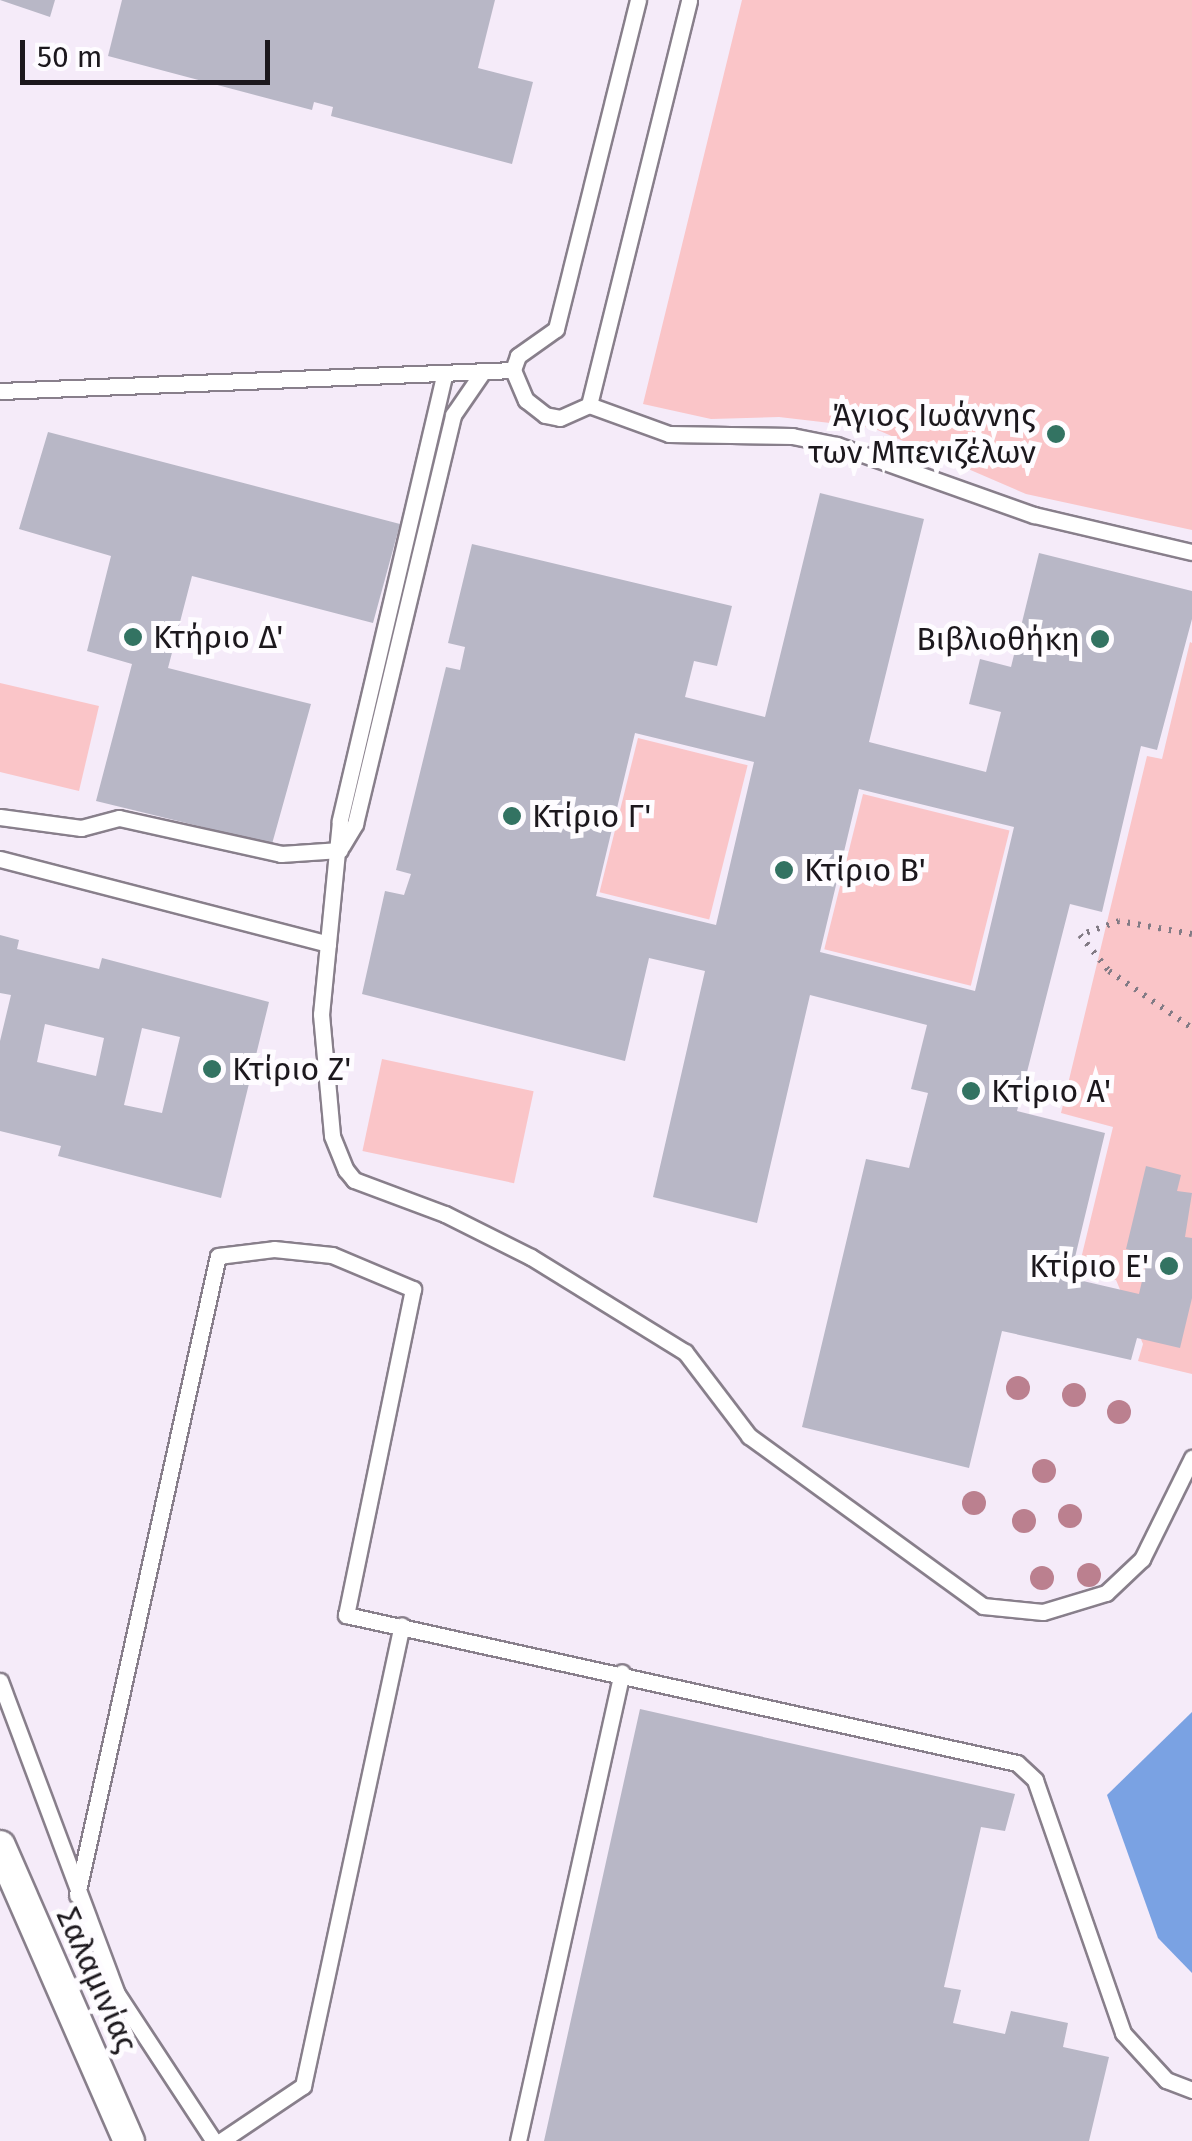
<!DOCTYPE html>
<meta charset="utf-8">
<style>
body{margin:0}
#map{position:relative;width:1192px;height:2141px;overflow:hidden;background:#f5ebf9;font-family:"Fira Sans",sans-serif}
div>[style]{position:absolute}
.green>*{inset:0;background:#fac5c8;transform-origin:0 0}
.water>*{inset:0;background:#7aa2e3}
.building>*{inset:0;background:#b8b7c6}
.path>*{height:6px;margin-top:-3px;transform-origin:0;background:repeating-linear-gradient(90deg,#827b85 0 2.5px,transparent 0 10.5px)}
.roads{filter:drop-shadow(2px 0 #887f8b) drop-shadow(-2px 0 #887f8b) drop-shadow(0 2px #887f8b) drop-shadow(0 -2px #887f8b)}
.lane>*{height:15px;margin:-7.5px;padding:0 7.5px;transform-origin:7.5px;border-radius:7.5px;background:#fff}
.street>*{height:30px;margin:-15px;padding:0 15px;transform-origin:15px;border-radius:15px;background:#fff}
.trees>*{width:24px;height:24px;margin:-12px;border-radius:50%;background:#bb808f}
.dots>*{width:28px;height:28px;translate:-50% -50%;box-sizing:border-box;border:5px solid #fefcff;border-radius:50%}
span{translate:-50% -50%;white-space:nowrap;text-align:center;line-height:1.15;-webkit-text-stroke:10px #fefcff;paint-order:stroke}
.poi-label{font-size:32px;color:#1c181d}
.right{translate:-100% -50%;text-align:right}
.left{translate:0 -50%;text-align:left}
.street-label{font-size:32px;color:#1c181d}
.scale{position:absolute;left:20px;top:40px;width:250px;height:45px;box-sizing:border-box;border:5px solid #1c181d;border-top:0;padding-left:12px;font-size:30px;line-height:35px;white-space:nowrap;color:#1c181d;-webkit-text-stroke:8px #fefcff;paint-order:stroke}
</style>
<div id="map">
<div class="green">
<i style="clip-path:polygon(742px 0,1192px 0,1192px 530px,1026px 494px,873px 428px,779px 417px,711px 419px,643px 404px)"></i>
<i style="clip-path:polygon(1190px 642px,1192px 643px,1192px 1374px,1138px 1361px,1143px 1344px,1116px 1280px,1078px 1271px,1113px 1127px,1061px 1113px,1147px 756px,1162px 759px)"></i>
<i style="clip-path:polygon(0 683px,99px 706px,79px 791px,0 772px)"></i>
<i style="left:638px;top:738px;width:113px;height:159px;rotate:14deg"></i>
<i style="left:863px;top:794px;width:151px;height:160px;rotate:14deg"></i>
<i style="left:382px;top:1059px;width:155px;height:94px;rotate:12deg"></i>
</div>
<div class="water">
<i style="clip-path:polygon(1192px 1712px,1192px 1973px,1158px 1938px,1107px 1795px)"></i>
</div>
<div class="building">
<i style="clip-path:polygon(0 0,55px 0,50px 17px)"></i>
<i style="clip-path:polygon(122px 0,495px 0,478px 68px,533px 82px,512px 164px,331px 116px,333px 107px,314px 102px,312px 110px,108px 56px)"></i>
<i style="clip-path:polygon(48px 432px,400px 524px,373px 623px,192px 576px,168px 668px,311px 704px,272px 844px,96px 801px,132px 664px,87px 651px,111px 556px,19px 529px)"></i>
<i style="clip-path:polygon(evenodd,820px 493px,924px 519px,869px 742px,986px 772px,1001px 712px,969px 704px,980px 659px,1011px 667px,1039px 553px,1192px 591px,1192px 619px,1157px 750px,1141px 746px,1102px 912px,1070px 904px,1017px 1111px,1105px 1133px,1070px 1278px,1139px 1294px,1148px 1255px,1126px 1249px,1146px 1166px,1181px 1175px,1177px 1191px,1192px 1193px,1185px 1237px,1192px 1238px,1192px 1298px,1180px 1348px,1137px 1338px,1131px 1360px,1002px 1331px,969px 1468px,802px 1427px,866px 1159px,909px 1168px,928px 1093px,911px 1089px,927px 1025px,810px 995px,757px 1223px,653px 1197px,705px 971px,649px 958px,625px 1061px,362px 994px,385px 891px,404px 895px,411px 874px,396px 870px,446px 667px,460px 670px,465px 647px,448px 643px,472px 544px,732px 606px,717px 666px,694px 661px,685px 697px,765px 717px,820px 493px,635px 733px,754px 762px,716px 925px,596px 896px,635px 733px,820px 493px,859px 789px,1014px 827px,975px 991px,820px 952px,859px 789px)"></i>
<i style="clip-path:polygon(evenodd,0 935px,19px 940px,17px 949px,99px 969px,102px 958px,269px 1002px,221px 1198px,58px 1156px,61px 1146px,0 1131px,0 1041px,11px 995px,0 993px,0 935px,45px 1024px,104px 1038px,96px 1076px,37px 1062px,45px 1024px,0 935px,142px 1028px,180px 1037px,162px 1113px,124px 1105px,142px 1028px)"></i>
<i style="clip-path:polygon(640px 1709px,1015px 1794px,1005px 1831px,981px 1827px,944px 1987px,961px 1990px,953px 2023px,1005px 2034px,1011px 2011px,1068px 2023px,1063px 2047px,1109px 2057px,1089px 2141px,544px 2141px)"></i>
</div>
<div class="path">
<i style="left:1192px;top:934px;width:74px;rotate:-169.9deg"></i>
<i style="left:1119px;top:921px;width:41px;rotate:160.3deg"></i>
<i style="left:1080px;top:935px;width:46px;rotate:51.1deg"></i>
<i style="left:1109px;top:971px;width:101px;rotate:34.5deg"></i>
</div>
<div class="roads">
<div class="lane">
<i style="left:638px;top:0;width:339px;rotate:104deg"></i>
<i style="left:556px;top:329px;width:47px;rotate:144.6deg"></i>
<i style="left:518px;top:356px;width:15px;rotate:110deg"></i>
<i style="left:513px;top:370px;width:33px;rotate:67deg"></i>
<i style="left:526px;top:400px;width:24px;rotate:38deg"></i>
<i style="left:545px;top:415px;width:15px;rotate:11deg"></i>
<i style="left:560px;top:418px;width:32px;rotate:-24deg"></i>
<i style="left:589px;top:405px;width:417px;rotate:-76.1deg"></i>
<i style="left:444px;top:376px;width:457px;rotate:103.2deg"></i>
<i style="left:340px;top:821px;width:194px;rotate:95.6deg"></i>
<i style="left:321px;top:1014px;width:122px;rotate:84.8deg"></i>
<i style="left:332px;top:1136px;width:37px;rotate:68deg"></i>
<i style="left:346px;top:1170px;width:13px;rotate:51deg"></i>
<i style="left:354px;top:1180px;width:97px;rotate:20.5deg"></i>
<i style="left:445px;top:1214px;width:96px;rotate:26.6deg"></i>
<i style="left:531px;top:1257px;width:181px;rotate:31.7deg"></i>
<i style="left:685px;top:1352px;width:106px;rotate:52.7deg"></i>
<i style="left:749px;top:1436px;width:289px;rotate:36deg"></i>
<i style="left:983px;top:1606px;width:60px;rotate:5.7deg"></i>
<i style="left:1043px;top:1612px;width:66px;rotate:-16.8deg"></i>
<i style="left:1106px;top:1593px;width:50px;rotate:-43.4deg"></i>
<i style="left:1142px;top:1559px;width:113px;rotate:-63.7deg"></i>
<i style="left:0;top:391px;width:513px;rotate:-2.34deg"></i>
<i style="left:589px;top:405px;width:85px;rotate:19.9deg"></i>
<i style="left:669px;top:434px;width:123px;rotate:0.9deg"></i>
<i style="left:792px;top:436px;width:46px;rotate:11.3deg"></i>
<i style="left:837px;top:445px;width:209px;rotate:19.6deg"></i>
<i style="left:1034px;top:515px;width:162px;rotate:13.2deg"></i>
<i style="left:0;top:817px;width:82px;rotate:7.7deg"></i>
<i style="left:81px;top:828px;width:39px;rotate:-15deg"></i>
<i style="left:119px;top:818px;width:166px;rotate:12.5deg"></i>
<i style="left:281px;top:854px;width:59px;rotate:-3.9deg"></i>
<i style="left:342px;top:846px;width:26px;rotate:-59deg"></i>
<i style="left:355px;top:824px;width:421px;rotate:-76.5deg"></i>
<i style="left:453px;top:415px;width:51px;rotate:-55.4deg"></i>
<i style="left:0;top:859px;width:339px;rotate:14.5deg"></i>
<i style="left:0;top:1681px;width:332px;rotate:69.5deg"></i>
<i style="left:116px;top:1992px;width:178px;rotate:56.7deg"></i>
<i style="left:77px;top:1895px;width:654px;rotate:-77.56deg"></i>
<i style="left:218px;top:1256px;width:56px;rotate:-7.1deg"></i>
<i style="left:274px;top:1249px;width:58px;rotate:5.9deg"></i>
<i style="left:332px;top:1255px;width:88px;rotate:22.8deg"></i>
<i style="left:413px;top:1289px;width:333px;rotate:101.6deg"></i>
<i style="left:346px;top:1615px;width:687px;rotate:12.44deg"></i>
<i style="left:1017px;top:1763px;width:25px;rotate:43deg"></i>
<i style="left:1035px;top:1780px;width:268px;rotate:70.8deg"></i>
<i style="left:1123px;top:2033px;width:64px;rotate:47.5deg"></i>
<i style="left:1166px;top:2080px;width:28px;rotate:21deg"></i>
<i style="left:221px;top:2141px;width:99px;rotate:-33.9deg"></i>
<i style="left:303px;top:2086px;width:471px;rotate:-77.9deg"></i>
<i style="left:518px;top:2141px;width:480px;rotate:-77.5deg"></i>
</div>
<div class="street">
<i style="left:0;top:1846px;width:322px;rotate:66.4deg"></i>
</div>
</div>
<div class="trees">
<i style="left:1018px;top:1388px"></i>
<i style="left:1074px;top:1395px"></i>
<i style="left:1119px;top:1412px"></i>
<i style="left:1044px;top:1471px"></i>
<i style="left:974px;top:1503px"></i>
<i style="left:1070px;top:1516px"></i>
<i style="left:1024px;top:1521px"></i>
<i style="left:1089px;top:1575px"></i>
<i style="left:1042px;top:1578px"></i>
</div>
<div class="dots">
<i style="left:1056px;top:434px;background:#337362"></i>
<i style="left:133px;top:637px;background:#337362"></i>
<i style="left:1100px;top:639px;background:#337362"></i>
<i style="left:512px;top:816px;background:#337362"></i>
<i style="left:784px;top:870px;background:#337362"></i>
<i style="left:212px;top:1069px;background:#337362"></i>
<i style="left:971px;top:1091px;background:#337362"></i>
<i style="left:1169px;top:1266px;background:#337362"></i>
</div>
<div class="poi-label">
<span class="right" style="left:1036px;top:434px">Άγιος Ιωάννης<br>των Μπενιζέλων</span>
<span class="left" style="left:153px;top:637px">Κτήριο Δ'</span>
<span class="right" style="left:1080px;top:639px">Βιβλιοθήκη</span>
<span class="left" style="left:532px;top:816px">Κτίριο Γ'</span>
<span class="left" style="left:804px;top:870px">Κτίριο Β'</span>
<span class="left" style="left:232px;top:1069px">Κτίριο Ζ'</span>
<span class="left" style="left:991px;top:1091px">Κτίριο Α'</span>
<span class="right" style="left:1149px;top:1266px">Κτίριο Ε'</span>
</div>
<div class="street-label">
<span style="left:97px;top:1980px;rotate:66deg">Σαλαμινίας</span>
</div>
<div class="scale">50 m</div>
</div>
